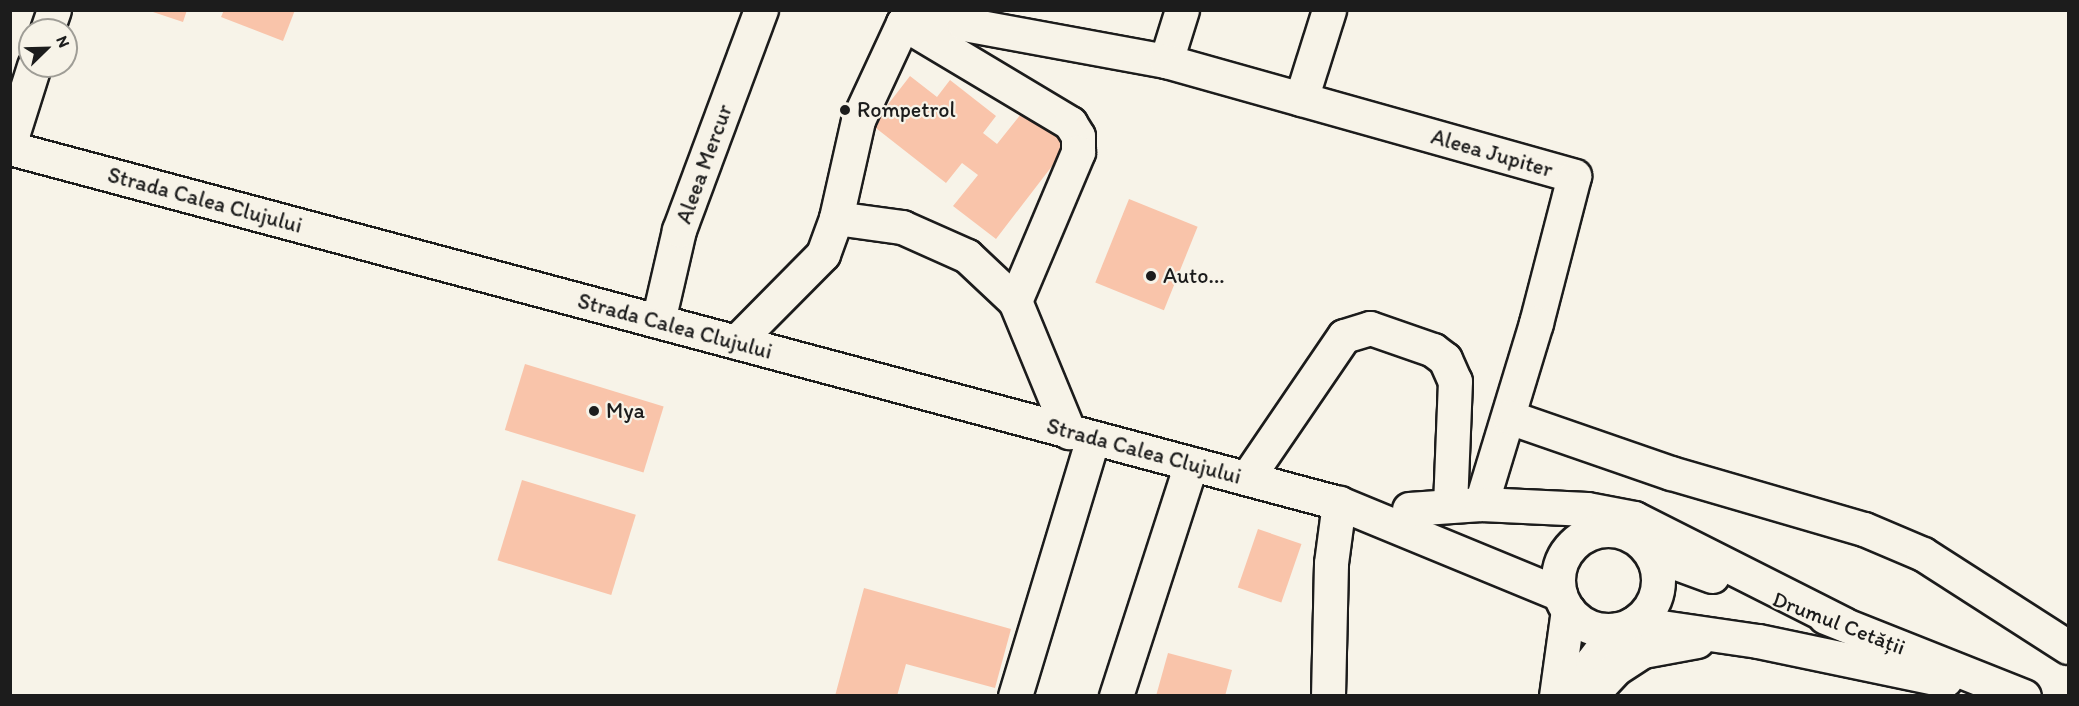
<!DOCTYPE html>
<meta charset="utf-8">
<style>
body{margin:0}
#map{position:relative;width:2079px;height:706px;overflow:hidden;background:#f7f3e8;font-family:Itim,sans-serif}
div>[style]{position:absolute}
.building>*{inset:0;background:#f9c4aa;transform-origin:0 0}
.roads{filter:drop-shadow(2px 0 #1c1c1c) drop-shadow(-2px 0 #1c1c1c) drop-shadow(0 2px #1c1c1c) drop-shadow(0 -2px #1c1c1c)}
.minor>*{height:33px;margin:-16.5px;padding:0 16.5px;transform-origin:16.5px;border-radius:16.5px;background:#f7f3e8}
.major>*{height:33px;margin:-16.5px;padding:0 16.5px;transform-origin:16.5px;border-radius:16.5px;background:#f7f3e8}
.highway>*{height:33px;margin:-16.5px;padding:0 16.5px;transform-origin:16.5px;border-radius:16.5px;background:#f7f3e8}
.highway>.ring{margin:-16.5px;padding:0;box-sizing:content-box;background:none;border:33px solid #f7f3e8;border-radius:50%}
.dots>*{width:16px;height:16px;translate:-50% -50%;box-sizing:border-box;border:3px solid #f7f3e8;border-radius:50%}
span{translate:-50% -50%;white-space:nowrap;text-align:center;line-height:1.15;-webkit-text-stroke:4.5px #f7f3e8;paint-order:stroke}
.poi-label{font-size:22px;color:#1c1c1c}
.left{translate:0 -50%;text-align:left}
.street-label{font-size:22px;color:#1c1c1c}
.frame{position:absolute;inset:0;border:12px solid #1c1c1c;pointer-events:none}
.north{position:absolute;left:18px;top:18px;width:60px;height:60px;box-sizing:border-box;background:#f7f3e8;border:2px solid #9f9d96;border-radius:50%;rotate:67deg;font-size:16px;font-weight:700;line-height:24px;text-align:center;color:#1c1c1c}
.north::after{content:'';display:block;margin:auto;width:21px;height:27px;background:#1c1c1c;clip-path:polygon(50% 0,100% 100%,50% 72%,0 100%)}
</style>
<div id="map">
<div class="building">
<i style="clip-path:polygon(147px 10px,187px 10px,183px 22px)"></i>
<i style="clip-path:polygon(224px 10px,295px 10px,283px 41px,221px 17px)"></i>
<i style="clip-path:polygon(910px 76px,937px 97px,950px 80px,996px 116px,983px 133px,997px 144px,1025px 109px,1069px 144px,996px 239px,953px 206px,978px 175px,962px 163px,946px 183px,872px 125px)"></i>
<i style="left:1129px;top:199px;width:74px;height:90px;rotate:22deg"></i>
<i style="left:525px;top:364px;width:145px;height:69px;rotate:17deg"></i>
<i style="left:522px;top:480px;width:119px;height:84px;rotate:17deg"></i>
<i style="left:1258px;top:529px;width:46px;height:62px;rotate:19deg"></i>
<i style="clip-path:polygon(864px 588px,1011px 629px,995px 688px,906px 664px,897px 696px,835px 696px)"></i>
<i style="clip-path:polygon(1168px 653px,1232px 670px,1225px 696px,1156px 696px)"></i>
</div>
<div class="roads">
<div class="minor">
<i style="left:903px;top:23px;width:195px;rotate:30.9deg"></i>
<i style="left:1070px;top:123px;width:15px;rotate:58deg"></i>
<i style="left:1078px;top:136px;width:16px;rotate:90deg"></i>
<i style="left:1078px;top:152px;width:162px;rotate:112.9deg"></i>
<i style="left:47px;top:30px;width:21px;rotate:-71deg"></i>
<i style="left:1166px;top:61px;width:53px;rotate:-72.6deg"></i>
<i style="left:1301px;top:99px;width:93px;rotate:-72.5deg"></i>
<i style="left:10px;top:142px;width:80px;rotate:-72.5deg"></i>
<i style="left:836px;top:218px;width:100px;rotate:-77.3deg"></i>
<i style="left:858px;top:120px;width:107px;rotate:-65.1deg"></i>
<i style="left:903px;top:23px;width:61px;rotate:0.9deg"></i>
<i style="left:964px;top:24px;width:205px;rotate:10.4deg"></i>
<i style="left:1166px;top:61px;width:424px;rotate:15.7deg"></i>
<i style="left:1574px;top:176px;width:152px;rotate:104.5deg"></i>
<i style="left:1536px;top:323px;width:189px;rotate:106.9deg"></i>
<i style="left:658px;top:321px;width:93px;rotate:-77deg"></i>
<i style="left:679px;top:230px;width:235px;rotate:-69.6deg"></i>
<i style="left:736px;top:342px;width:124px;rotate:-45.3deg"></i>
<i style="left:823px;top:254px;width:38px;rotate:-70deg"></i>
<i style="left:836px;top:218px;width:67px;rotate:7.8deg"></i>
<i style="left:902px;top:227px;width:71px;rotate:24deg"></i>
<i style="left:967px;top:256px;width:66px;rotate:43.2deg"></i>
<i style="left:1015px;top:301px;width:142px;rotate:67.6deg"></i>
<i style="left:1509px;top:417px;width:171px;rotate:19.1deg"></i>
<i style="left:1671px;top:473px;width:201px;rotate:16.2deg"></i>
<i style="left:1864px;top:529px;width:64px;rotate:23deg"></i>
<i style="left:1923px;top:554px;width:172px;rotate:32.7deg"></i>
<i style="left:1247px;top:478px;width:172px;rotate:-55.7deg"></i>
<i style="left:1344px;top:336px;width:27px;rotate:-17deg"></i>
<i style="left:1370px;top:328px;width:67px;rotate:19.2deg"></i>
<i style="left:1433px;top:350px;width:15px;rotate:37deg"></i>
<i style="left:1445px;top:359px;width:24px;rotate:66deg"></i>
<i style="left:1455px;top:381px;width:125px;rotate:92.3deg"></i>
<i style="left:1015px;top:696px;width:270px;rotate:-73.2deg"></i>
<i style="left:1116px;top:696px;width:244px;rotate:-72.1deg"></i>
<i style="left:1328px;top:696px;width:133px;rotate:-88.7deg"></i>
<i style="left:1331px;top:563px;width:61px;rotate:-82.4deg"></i>
</div>
<div class="major">
<i style="left:1556px;top:696px;width:87px;rotate:-82.1deg"></i>
<i style="left:1579px;top:696px;width:36px;rotate:-69deg"></i>
<i style="left:1592px;top:662px;width:41px;rotate:-52.9deg"></i>
</div>
<div class="highway">
<i style="left:10px;top:148px;width:1376px;rotate:14.96deg"></i>
<i style="left:1339px;top:503px;width:239px;rotate:22.4deg"></i>
<i style="left:1409px;top:509px;width:72px;rotate:-4deg"></i>
<i style="left:1481px;top:504px;width:106px;rotate:2.7deg"></i>
<i style="left:1587px;top:509px;width:48px;rotate:10.8deg"></i>
<i style="left:1634px;top:518px;width:235px;rotate:26.8deg"></i>
<i class="ring" style="left:1558px;top:530px;width:67px;height:67px"></i>
<i style="left:1652px;top:554px;width:64px;rotate:20.1deg"></i>
<i style="left:1825px;top:617px;width:214px;rotate:21.7deg"></i>
<i style="left:1634px;top:623px;width:125px;rotate:8.3deg"></i>
<i style="left:1758px;top:641px;width:191px;rotate:11.8deg"></i>
<i style="left:1590px;top:696px;width:37px;rotate:-47deg"></i>
<i style="left:1615px;top:669px;width:33px;rotate:-33deg"></i>
<i style="left:1643px;top:651px;width:55px;rotate:-10.5deg"></i>
</div>
</div>
<div class="dots">
<i style="left:845px;top:110px;background:#1c1c1c"></i>
<i style="left:1151px;top:276px;background:#1c1c1c"></i>
<i style="left:594px;top:411px;background:#1c1c1c"></i>
</div>
<div class="poi-label">
<span class="left" style="left:857px;top:110px">Rompetrol</span>
<span class="left" style="left:1163px;top:276px">Auto...</span>
<span class="left" style="left:606px;top:411px">Mya</span>
</div>
<div class="street-label">
<span style="left:1492px;top:153px;rotate:16deg">Aleea Jupiter</span>
<span style="left:704px;top:164px;rotate:-70deg">Aleea Mercur</span>
<span style="left:205px;top:200px;rotate:15deg">Strada Calea Clujului</span>
<span style="left:675px;top:326px;rotate:15deg">Strada Calea Clujului</span>
<span style="left:1144px;top:451px;rotate:15deg">Strada Calea Clujului</span>
<span style="left:1839px;top:623px;rotate:21deg">Drumul Cetății</span>
</div>
<div class="frame"></div>
<div class="north">N</div>
</div>
